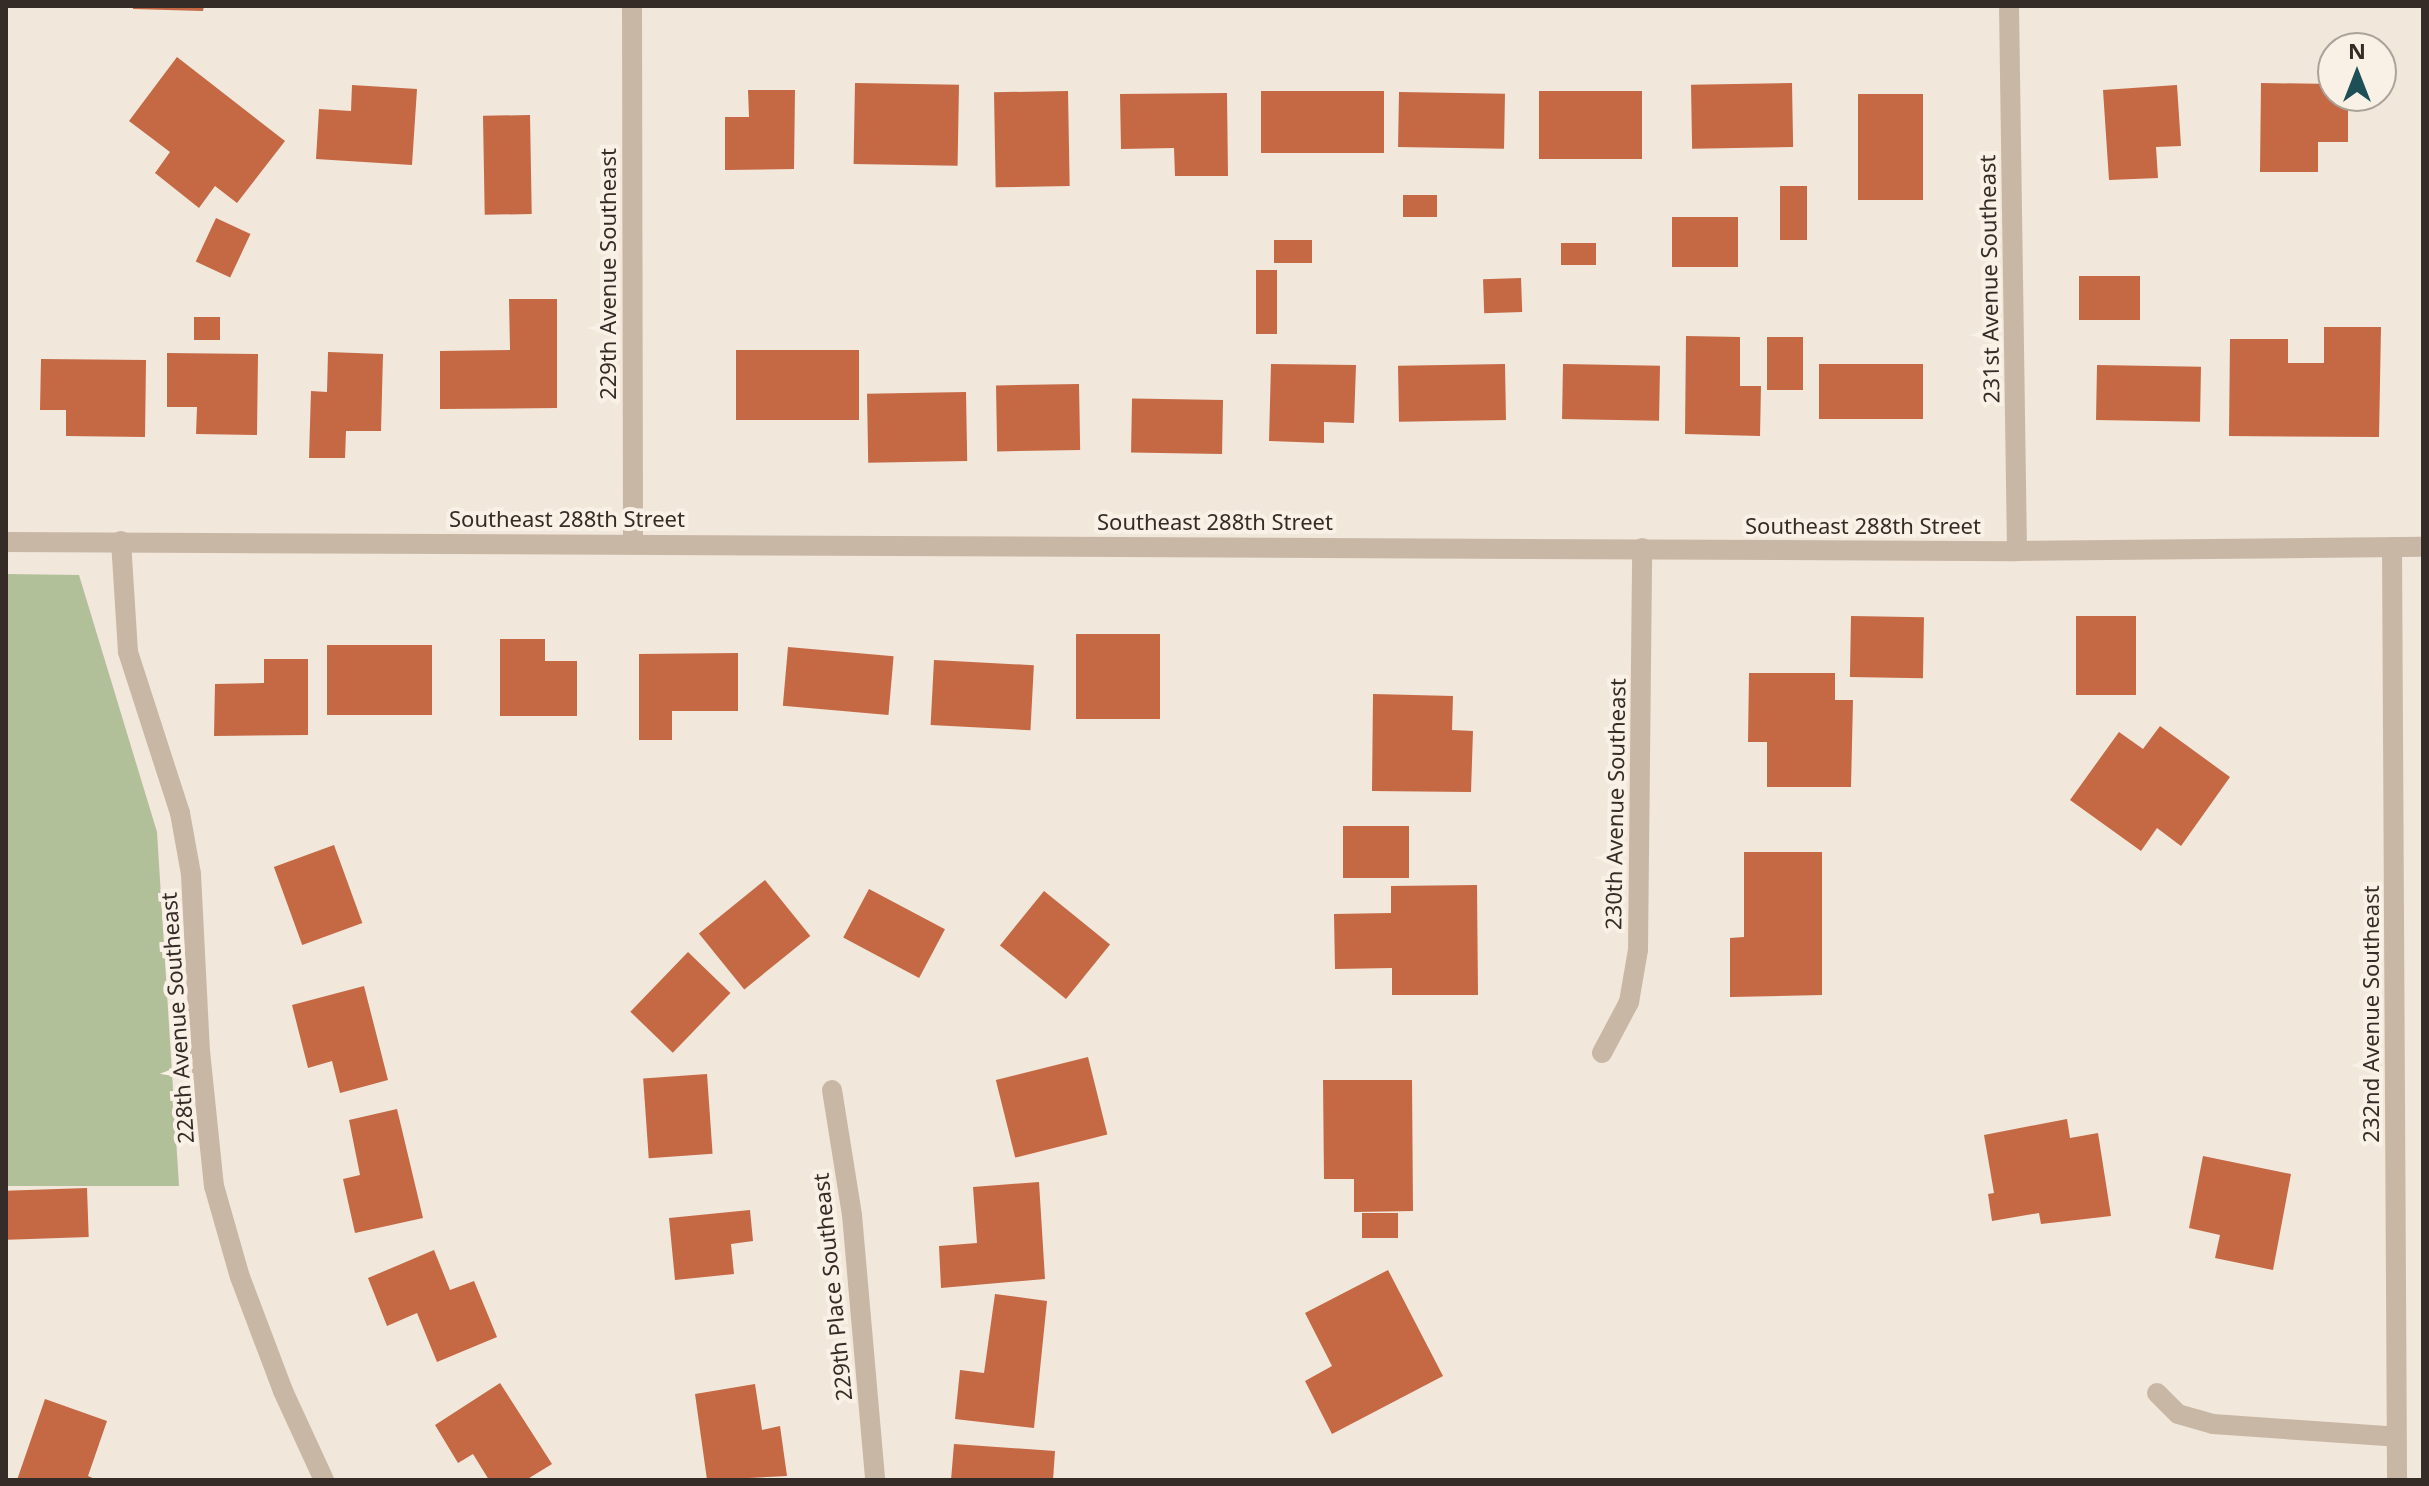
<!DOCTYPE html>
<style>
body{margin:0}
#map{position:relative;width:2429px;height:1486px;overflow:hidden;background:#f1e7da;font-family:"Noto Sans",sans-serif}
div>[style]{position:absolute}
.green>*{inset:0;background:#b2c09a}
.building>*{inset:0;background:#c56844;transform-origin:0 0}
.minor>*{height:20px;margin:-10px;padding:0 10px;transform-origin:10px;border-radius:10px;background:#c9b7a6}
.tertiary>*{height:20px;margin:-10px;padding:0 10px;transform-origin:10px;border-radius:10px;background:#c9b7a6}
span{translate:-50% -50%;white-space:nowrap;text-align:center;line-height:1.15;-webkit-text-stroke:8px #f9f1e6;paint-order:stroke}
.street-label{font-size:22px;color:#352c27}
.frame{position:absolute;inset:0;border:8px solid #352c27;pointer-events:none}
.north{position:absolute;left:2317px;top:32px;width:80px;height:80px;box-sizing:border-box;background:#f9f1e6;border:2px solid #aba29a;border-radius:50%;rotate:0deg;font-size:22px;font-weight:700;line-height:32px;text-align:center;color:#352c27}
.north::after{content:'';display:block;margin:auto;width:28px;height:36px;background:#1d5056;clip-path:polygon(50% 0,100% 100%,50% 72%,0 100%)}
</style>
<div id="map">
<div class="green">
<i style="clip-path:polygon(6px 574px,79px 575px,157px 832px,179px 1186px,6px 1186px)"></i>
</div>
<div class="building">
<i style="clip-path:polygon(133px 6px,204px 6px,203px 11px,133px 9px)"></i>
<i style="clip-path:polygon(177px 57px,285px 141px,237px 203px,215px 186px,199px 208px,155px 173px,170px 152px,129px 121px)"></i>
<i style="left:855px;top:83px;width:104px;height:81px;rotate:1deg"></i>
<i style="left:1792px;top:83px;width:64px;height:101px;rotate:89deg"></i>
<i style="clip-path:polygon(2261px 83px,2333px 84px,2333px 96px,2348px 96px,2348px 142px,2318px 142px,2318px 172px,2260px 172px)"></i>
<i style="clip-path:polygon(352px 85px,417px 89px,412px 165px,316px 159px,319px 109px,351px 111px)"></i>
<i style="clip-path:polygon(2177px 85px,2181px 146px,2156px 147px,2158px 178px,2109px 180px,2103px 90px)"></i>
<i style="clip-path:polygon(748px 90px,795px 90px,794px 169px,725px 170px,725px 117px,749px 117px)"></i>
<i style="left:1068px;top:91px;width:95px;height:74px;rotate:89deg"></i>
<i style="left:1261px;top:91px;width:123px;height:62px"></i>
<i style="left:1539px;top:91px;width:103px;height:68px"></i>
<i style="left:1399px;top:92px;width:106px;height:55px;rotate:1deg"></i>
<i style="clip-path:polygon(1227px 93px,1228px 176px,1175px 176px,1174px 148px,1121px 149px,1120px 94px)"></i>
<i style="left:1923px;top:94px;width:106px;height:65px;rotate:90deg"></i>
<i style="left:530px;top:115px;width:99px;height:47px;rotate:89deg"></i>
<i style="left:1807px;top:186px;width:54px;height:27px;rotate:90deg"></i>
<i style="left:1437px;top:195px;width:22px;height:34px;rotate:90deg"></i>
<i style="left:1738px;top:217px;width:50px;height:66px;rotate:90deg"></i>
<i style="left:216px;top:218px;width:38px;height:48px;rotate:25deg"></i>
<i style="left:1274px;top:240px;width:38px;height:23px"></i>
<i style="left:1596px;top:243px;width:22px;height:35px;rotate:90deg"></i>
<i style="left:1256px;top:270px;width:21px;height:64px"></i>
<i style="left:2079px;top:276px;width:61px;height:44px"></i>
<i style="left:1521px;top:278px;width:34px;height:38px;rotate:88deg"></i>
<i style="clip-path:polygon(509px 299px,557px 299px,557px 408px,440px 409px,440px 351px,510px 350px)"></i>
<i style="left:194px;top:317px;width:26px;height:23px"></i>
<i style="clip-path:polygon(2324px 327px,2381px 327px,2379px 437px,2229px 436px,2230px 339px,2288px 339px,2288px 363px,2324px 363px)"></i>
<i style="clip-path:polygon(1686px 336px,1740px 337px,1740px 386px,1761px 386px,1760px 436px,1685px 434px)"></i>
<i style="left:1767px;top:337px;width:36px;height:53px"></i>
<i style="left:859px;top:350px;width:70px;height:123px;rotate:90deg"></i>
<i style="clip-path:polygon(328px 352px,383px 354px,381px 431px,346px 431px,345px 458px,309px 458px,311px 391px,327px 392px)"></i>
<i style="clip-path:polygon(167px 353px,258px 354px,257px 435px,196px 434px,197px 407px,167px 407px)"></i>
<i style="clip-path:polygon(41px 359px,146px 360px,145px 437px,66px 436px,66px 410px,40px 410px)"></i>
<i style="clip-path:polygon(1271px 364px,1356px 365px,1354px 423px,1324px 422px,1324px 443px,1269px 441px)"></i>
<i style="left:1505px;top:364px;width:56px;height:107px;rotate:89deg"></i>
<i style="left:1563px;top:364px;width:97px;height:55px;rotate:1deg"></i>
<i style="left:1923px;top:364px;width:55px;height:104px;rotate:90deg"></i>
<i style="left:2097px;top:365px;width:104px;height:55px;rotate:1deg"></i>
<i style="left:1079px;top:384px;width:66px;height:83px;rotate:89deg"></i>
<i style="left:966px;top:392px;width:69px;height:99px;rotate:89deg"></i>
<i style="left:1223px;top:400px;width:54px;height:91px;rotate:91deg"></i>
<i style="left:1851px;top:616px;width:73px;height:61px;rotate:1deg"></i>
<i style="left:2136px;top:616px;width:79px;height:60px;rotate:90deg"></i>
<i style="left:1160px;top:634px;width:85px;height:84px;rotate:90deg"></i>
<i style="clip-path:polygon(500px 639px,545px 639px,545px 661px,577px 661px,577px 716px,500px 716px)"></i>
<i style="left:432px;top:645px;width:70px;height:105px;rotate:90deg"></i>
<i style="left:788px;top:647px;width:106px;height:59px;rotate:5deg"></i>
<i style="clip-path:polygon(738px 653px,738px 711px,672px 711px,672px 740px,639px 740px,639px 654px)"></i>
<i style="clip-path:polygon(264px 659px,308px 659px,308px 735px,214px 736px,215px 684px,264px 683px)"></i>
<i style="left:934px;top:660px;width:100px;height:65px;rotate:3deg"></i>
<i style="clip-path:polygon(1749px 673px,1835px 673px,1835px 700px,1853px 700px,1851px 787px,1767px 787px,1767px 742px,1748px 742px)"></i>
<i style="clip-path:polygon(1373px 694px,1453px 696px,1452px 730px,1473px 731px,1471px 792px,1372px 791px)"></i>
<i style="clip-path:polygon(2160px 726px,2230px 777px,2181px 846px,2157px 828px,2141px 851px,2070px 800px,2119px 732px,2143px 749px)"></i>
<i style="left:1409px;top:826px;width:52px;height:66px;rotate:90deg"></i>
<i style="left:334px;top:845px;width:83px;height:64px;rotate:70deg"></i>
<i style="clip-path:polygon(1744px 852px,1822px 852px,1822px 995px,1730px 997px,1730px 938px,1744px 937px)"></i>
<i style="left:765px;top:880px;width:72px;height:85px;rotate:51deg"></i>
<i style="clip-path:polygon(1477px 885px,1478px 995px,1392px 995px,1392px 968px,1335px 969px,1334px 914px,1391px 913px,1391px 886px)"></i>
<i style="left:869px;top:889px;width:86px;height:55px;rotate:28deg"></i>
<i style="left:1044px;top:891px;width:85px;height:70px;rotate:39deg"></i>
<i style="left:688px;top:952px;width:59px;height:83px;rotate:44deg"></i>
<i style="clip-path:polygon(364px 986px,388px 1080px,340px 1093px,332px 1061px,308px 1068px,292px 1005px)"></i>
<i style="left:1088px;top:1057px;width:80px;height:95px;rotate:76deg"></i>
<i style="left:707px;top:1074px;width:80px;height:64px;rotate:86deg"></i>
<i style="clip-path:polygon(1323px 1080px,1412px 1080px,1413px 1211px,1354px 1212px,1354px 1179px,1324px 1179px)"></i>
<i style="clip-path:polygon(397px 1109px,423px 1218px,355px 1233px,343px 1179px,360px 1175px,349px 1120px)"></i>
<i style="clip-path:polygon(2067px 1119px,2070px 1138px,2098px 1133px,2111px 1216px,2041px 1224px,2039px 1213px,1992px 1221px,1988px 1194px,1994px 1193px,1984px 1135px)"></i>
<i style="clip-path:polygon(2203px 1156px,2291px 1174px,2273px 1270px,2215px 1258px,2220px 1235px,2189px 1228px)"></i>
<i style="clip-path:polygon(1039px 1182px,1045px 1279px,941px 1288px,939px 1246px,977px 1243px,973px 1187px)"></i>
<i style="left:87px;top:1188px;width:49px;height:81px;rotate:88deg"></i>
<i style="clip-path:polygon(750px 1210px,753px 1241px,731px 1244px,734px 1274px,675px 1280px,669px 1218px)"></i>
<i style="left:1362px;top:1213px;width:36px;height:25px"></i>
<i style="clip-path:polygon(434px 1250px,450px 1290px,474px 1281px,497px 1337px,437px 1362px,417px 1313px,387px 1326px,368px 1278px)"></i>
<i style="clip-path:polygon(1388px 1270px,1443px 1376px,1332px 1434px,1305px 1381px,1332px 1366px,1305px 1313px)"></i>
<i style="clip-path:polygon(995px 1294px,1047px 1301px,1034px 1428px,955px 1419px,960px 1370px,984px 1373px)"></i>
<i style="clip-path:polygon(500px 1383px,552px 1464px,526px 1480px,489px 1480px,473px 1454px,458px 1463px,435px 1425px)"></i>
<i style="clip-path:polygon(755px 1384px,762px 1430px,780px 1426px,787px 1476px,707px 1480px,695px 1394px)"></i>
<i style="clip-path:polygon(45px 1399px,107px 1421px,88px 1476px,97px 1480px,17px 1480px)"></i>
<i style="clip-path:polygon(954px 1444px,1055px 1451px,1053px 1480px,951px 1480px)"></i>
</div>
<div class="minor">
<i style="left:632px;top:6px;width:537px;rotate:89.89deg"></i>
<i style="left:2009px;top:6px;width:545px;rotate:89.16deg"></i>
<i style="left:121px;top:541px;width:111px;rotate:86.4deg"></i>
<i style="left:128px;top:652px;width:169px;rotate:72.1deg"></i>
<i style="left:180px;top:813px;width:62px;rotate:79.8deg"></i>
<i style="left:191px;top:874px;width:177px;rotate:87.1deg"></i>
<i style="left:200px;top:1051px;width:136px;rotate:84.1deg"></i>
<i style="left:214px;top:1186px;width:95px;rotate:74.1deg"></i>
<i style="left:240px;top:1277px;width:122px;rotate:69.3deg"></i>
<i style="left:283px;top:1391px;width:98px;rotate:65.3deg"></i>
<i style="left:2392px;top:547px;width:933px;rotate:89.69deg"></i>
<i style="left:1602px;top:1053px;width:58px;rotate:-62.1deg"></i>
<i style="left:1629px;top:1002px;width:53px;rotate:-80.2deg"></i>
<i style="left:1638px;top:950px;width:402px;rotate:-89.4deg"></i>
<i style="left:832px;top:1090px;width:127px;rotate:80.9deg"></i>
<i style="left:852px;top:1215px;width:266px;rotate:85deg"></i>
<i style="left:2157px;top:1393px;width:30px;rotate:45deg"></i>
<i style="left:2178px;top:1414px;width:36px;rotate:16deg"></i>
<i style="left:2213px;top:1424px;width:184px;rotate:4deg"></i>
</div>
<div class="tertiary">
<i style="left:6px;top:542px;width:2011px;rotate:0.26deg"></i>
<i style="left:2017px;top:551px;width:406px;rotate:-0.6deg"></i>
</div>
<div class="street-label">
<span style="left:608px;top:274px;rotate:-90deg">229th Avenue Southeast</span>
<span style="left:1989px;top:279px;rotate:-91deg">231st Avenue Southeast</span>
<span style="left:567px;top:519px">Southeast 288th Street</span>
<span style="left:1215px;top:522px">Southeast 288th Street</span>
<span style="left:1863px;top:526px">Southeast 288th Street</span>
<span style="left:1615px;top:804px;rotate:-89deg">230th Avenue Southeast</span>
<span style="left:2371px;top:1014px;rotate:-90deg">232nd Avenue Southeast</span>
<span style="left:177px;top:1018px;rotate:-94deg">228th Avenue Southeast</span>
<span style="left:832px;top:1287px;rotate:-96deg">229th Place Southeast</span>
</div>
<div class="frame"></div>
<div class="north">N</div>
</div>
